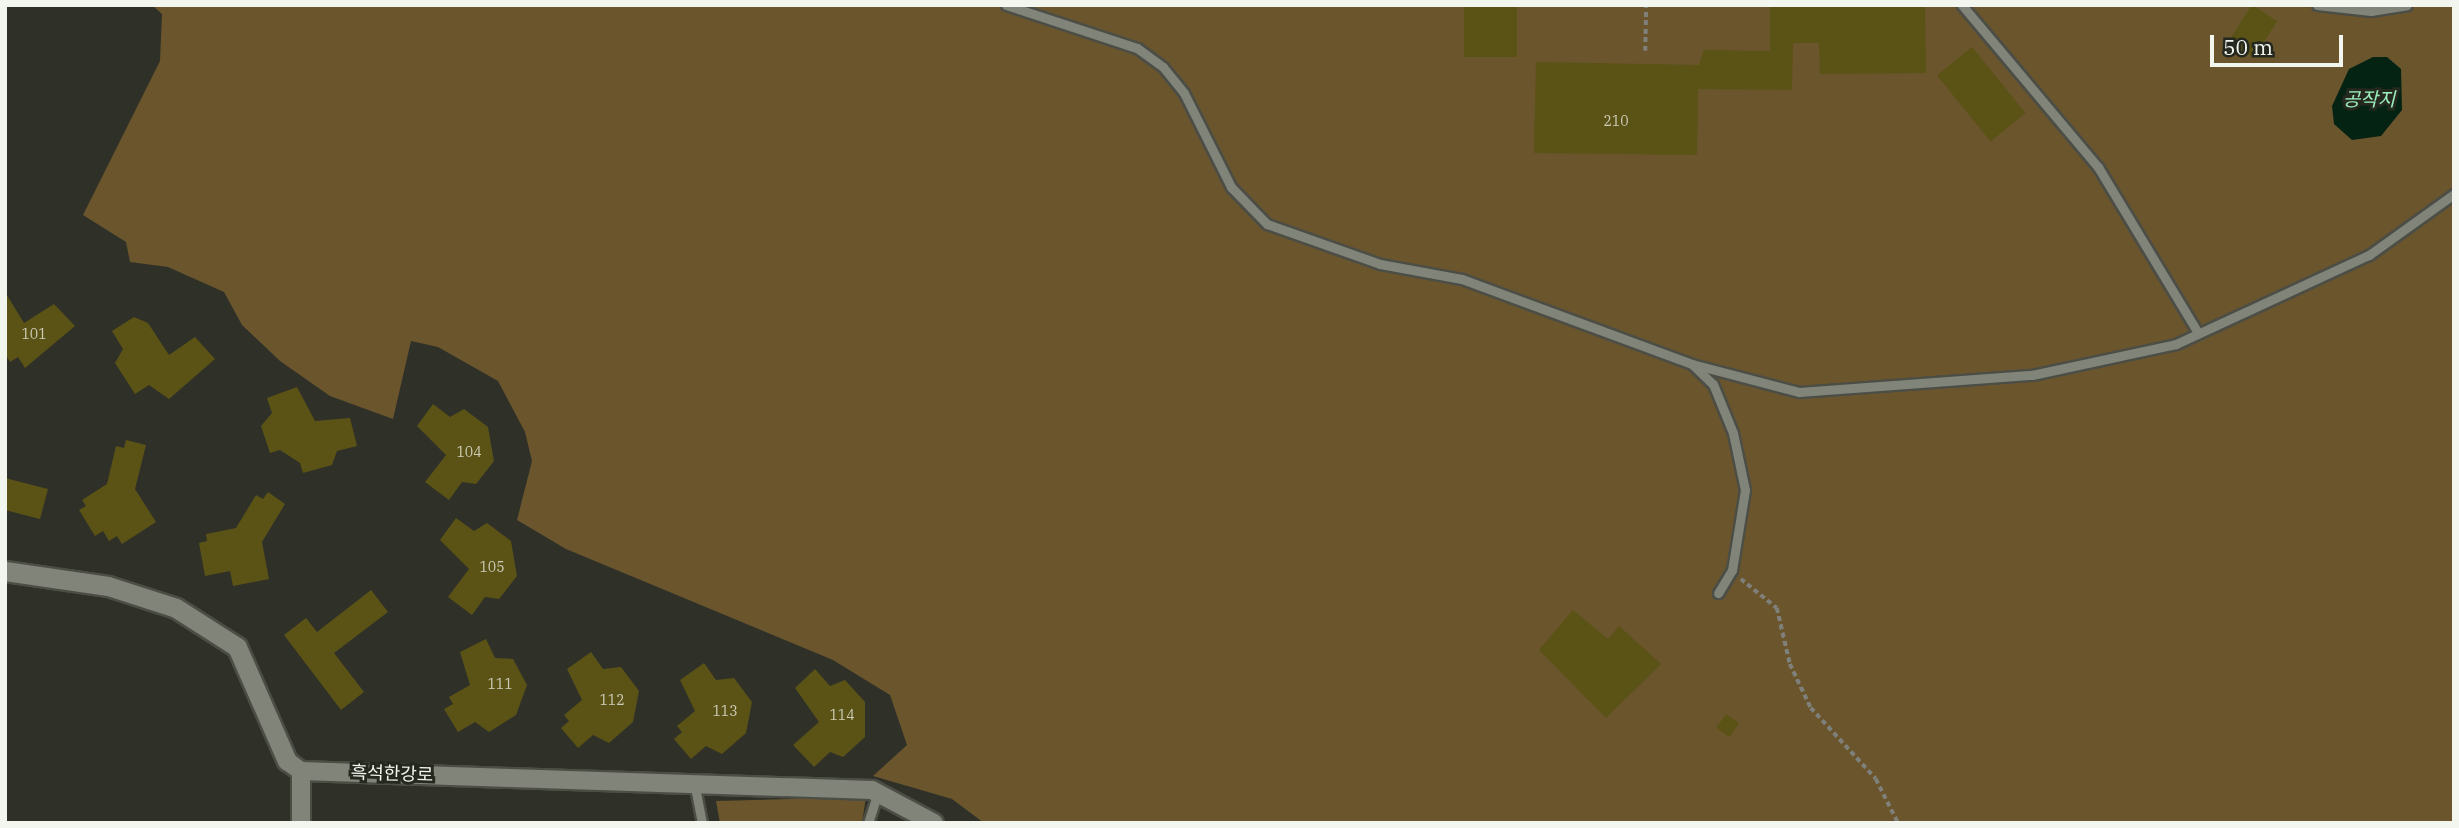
<!DOCTYPE html>
<meta charset="utf-8">
<style>
body{margin:0}
#map{position:relative;width:2459px;height:828px;overflow:hidden;background:#2f3129;font-family:"IBM Plex Serif","Noto Sans KR",serif}
div>[style]{position:absolute}
.green>*{inset:0;background:#6a552d}
.water>*{inset:0;background:#052312}
.building>*{inset:0;background:#5b5215;transform-origin:0 0}
.path>*{height:3.5px;margin-top:-1.75px;transform-origin:0;background:repeating-linear-gradient(90deg,#7e8079 0 5px,transparent 0 8.5px)}
.roads{filter:drop-shadow(2px 0 #4c4e46) drop-shadow(-2px 0 #4c4e46) drop-shadow(0 2px #4c4e46) drop-shadow(0 -2px #4c4e46)}
.service>*{height:9px;margin:-4.5px;padding:0 4.5px;transform-origin:4.5px;border-radius:4.5px;background:#818479}
.minor>*{height:18px;margin:-9px;padding:0 9px;transform-origin:9px;border-radius:9px;background:#818479}
.tertiary>*{height:19px;margin:-9.5px;padding:0 9.5px;transform-origin:9.5px;border-radius:9.5px;background:#818479}
span{translate:-50% -50%;white-space:nowrap;text-align:center;line-height:1.15;-webkit-text-stroke:6px #25281f;paint-order:stroke}
.number-label{font-size:14px;color:#cdccb8}
.number-label span{-webkit-text-stroke-width:0}
.street-label{font-size:18px;color:#f3f5ef}
.water-label{font-size:19px;color:#9cf0bd;font-style:italic}
.frame{position:absolute;inset:0;border:7px solid #f3f5ef;pointer-events:none}
.scale{position:absolute;left:2210px;top:35px;width:133px;height:32px;box-sizing:border-box;border:4px solid #f3f5ef;border-top:0;padding-left:9px;font-size:21px;line-height:24px;white-space:nowrap;color:#f3f5ef;-webkit-text-stroke:5px #25281f;paint-order:stroke}
</style>
<div id="map">
<div class="green">
<i style="clip-path:polygon(152px 5px,2454px 5px,2454px 823px,984px 823px,952px 799px,873px 776px,907px 745px,890px 695px,833px 660px,566px 549px,517px 520px,532px 461px,525px 432px,498px 381px,438px 347px,411px 341px,393px 419px,330px 396px,280px 361px,242px 325px,224px 292px,168px 267px,130px 262px,126px 242px,83px 215px,160px 61px,162px 14px)"></i>
<i style="clip-path:polygon(866px 797px,862px 823px,720px 823px,716px 801px)"></i>
</div>
<div class="water">
<i style="clip-path:polygon(2373px 57px,2387px 57px,2401px 69px,2402px 110px,2381px 136px,2352px 140px,2334px 124px,2332px 106px,2349px 69px)"></i>
</div>
<div class="building">
<i style="left:1464px;top:5px;width:53px;height:52px"></i>
<i style="clip-path:polygon(1770px 5px,1925px 5px,1926px 73px,1820px 74px,1819px 43px,1793px 43px,1792px 90px,1698px 89px,1697px 155px,1534px 153px,1536px 62px,1699px 65px,1704px 50px,1770px 51px)"></i>
<i style="left:2252px;top:5px;width:30px;height:43px;rotate:33deg"></i>
<i style="left:1972px;top:47px;width:85px;height:45px;rotate:51deg"></i>
<i style="clip-path:polygon(5px 292px,24px 323px,54px 304px,75px 326px,25px 368px,18px 357px,10px 362px,5px 354px)"></i>
<i style="clip-path:polygon(134px 317px,148px 323px,169px 355px,195px 337px,215px 359px,169px 399px,149px 385px,135px 394px,115px 363px,123px 349px,112px 331px)"></i>
<i style="clip-path:polygon(297px 387px,315px 421px,350px 418px,357px 446px,337px 451px,332px 465px,303px 473px,300px 463px,280px 450px,270px 453px,261px 426px,272px 413px,267px 398px)"></i>
<i style="clip-path:polygon(433px 404px,450px 417px,464px 409px,488px 427px,494px 461px,476px 484px,462px 482px,449px 500px,425px 482px,446px 455px,417px 426px)"></i>
<i style="clip-path:polygon(126px 440px,146px 445px,135px 489px,156px 522px,122px 544px,117px 536px,109px 541px,103px 531px,95px 536px,79px 510px,86px 506px,82px 500px,107px 484px,116px 446px,124px 448px)"></i>
<i style="clip-path:polygon(5px 478px,48px 489px,40px 519px,5px 510px)"></i>
<i style="clip-path:polygon(268px 492px,285px 504px,262px 542px,269px 579px,233px 586px,230px 571px,205px 576px,199px 543px,207px 541px,206px 534px,236px 528px,256px 495px,263px 499px)"></i>
<i style="clip-path:polygon(456px 518px,474px 531px,487px 523px,511px 541px,517px 576px,499px 599px,485px 597px,472px 615px,448px 597px,469px 569px,440px 540px)"></i>
<i style="clip-path:polygon(371px 590px,388px 612px,334px 653px,364px 692px,341px 710px,284px 635px,306px 618px,317px 632px)"></i>
<i style="clip-path:polygon(1573px 610px,1608px 639px,1619px 626px,1661px 664px,1606px 718px,1539px 650px)"></i>
<i style="clip-path:polygon(486px 639px,495px 658px,513px 659px,527px 685px,516px 715px,489px 732px,475px 722px,458px 732px,444px 709px,453px 704px,449px 697px,470px 685px,460px 652px)"></i>
<i style="clip-path:polygon(591px 652px,603px 669px,621px 667px,639px 691px,633px 722px,609px 743px,593px 735px,578px 748px,561px 728px,569px 721px,564px 715px,582px 700px,567px 669px)"></i>
<i style="clip-path:polygon(704px 663px,716px 680px,734px 678px,752px 702px,746px 733px,722px 754px,706px 746px,691px 759px,674px 739px,682px 732px,677px 726px,695px 711px,680px 680px)"></i>
<i style="clip-path:polygon(815px 669px,830px 686px,845px 680px,865px 702px,865px 737px,843px 757px,830px 752px,814px 767px,793px 745px,819px 722px,795px 688px)"></i>
<i style="left:1726px;top:714px;width:16px;height:17px;rotate:35deg"></i>
</div>
<div class="path">
<i style="left:1645px;top:51px;width:46px;rotate:-88.8deg"></i>
<i style="left:1741px;top:579px;width:46px;rotate:38.9deg"></i>
<i style="left:1777px;top:608px;width:57px;rotate:76.9deg"></i>
<i style="left:1790px;top:664px;width:49px;rotate:64.5deg"></i>
<i style="left:1811px;top:708px;width:96px;rotate:47.5deg"></i>
<i style="left:1876px;top:779px;width:49px;rotate:63.4deg"></i>
</div>
<div class="roads">
<div class="service">
<i style="left:1006px;top:5px;width:138px;rotate:18.2deg"></i>
<i style="left:1137px;top:48px;width:32px;rotate:36deg"></i>
<i style="left:1163px;top:67px;width:33px;rotate:51deg"></i>
<i style="left:1184px;top:93px;width:105px;rotate:63.4deg"></i>
<i style="left:1231px;top:187px;width:52px;rotate:45.8deg"></i>
<i style="left:1267px;top:224px;width:120px;rotate:19.5deg"></i>
<i style="left:1380px;top:264px;width:83px;rotate:10.4deg"></i>
<i style="left:1462px;top:279px;width:245px;rotate:20.3deg"></i>
<i style="left:1692px;top:364px;width:111px;rotate:14.7deg"></i>
<i style="left:1799px;top:392px;width:234px;rotate:-4.2deg"></i>
<i style="left:2032px;top:375px;width:147px;rotate:-12.1deg"></i>
<i style="left:2176px;top:344px;width:213px;rotate:-24.8deg"></i>
<i style="left:2369px;top:255px;width:105px;rotate:-35.7deg"></i>
<i style="left:1962px;top:5px;width:212px;rotate:50deg"></i>
<i style="left:2098px;top:167px;width:194px;rotate:58.9deg"></i>
<i style="left:2317px;top:5px;width:54px;rotate:6.3deg"></i>
<i style="left:2371px;top:11px;width:36px;rotate:-9deg"></i>
<i style="left:1693px;top:365px;width:28px;rotate:44deg"></i>
<i style="left:1713px;top:384px;width:53px;rotate:67.8deg"></i>
<i style="left:1733px;top:433px;width:58px;rotate:78.1deg"></i>
<i style="left:1745px;top:490px;width:81px;rotate:99.2deg"></i>
<i style="left:1732px;top:570px;width:27px;rotate:121deg"></i>
<i style="left:695px;top:787px;width:37px;rotate:79deg"></i>
<i style="left:868px;top:823px;width:33px;rotate:-72deg"></i>
</div>
<div class="minor">
<i style="left:287px;top:761px;width:17px;rotate:36deg"></i>
<i style="left:301px;top:771px;width:571px;rotate:1.91deg"></i>
<i style="left:872px;top:790px;width:70px;rotate:28deg"></i>
<i style="left:301px;top:771px;width:52px;rotate:90deg"></i>
</div>
<div class="tertiary">
<i style="left:5px;top:571px;width:104px;rotate:8.3deg"></i>
<i style="left:108px;top:586px;width:71px;rotate:17.9deg"></i>
<i style="left:176px;top:608px;width:72px;rotate:32.6deg"></i>
<i style="left:237px;top:647px;width:124px;rotate:66.3deg"></i>
</div>
</div>
<div class="number-label">
<span style="left:1616px;top:121px">210</span>
<span style="left:34px;top:334px">101</span>
<span style="left:469px;top:452px">104</span>
<span style="left:492px;top:567px">105</span>
<span style="left:500px;top:684px">111</span>
<span style="left:612px;top:700px">112</span>
<span style="left:725px;top:711px">113</span>
<span style="left:842px;top:715px">114</span>
</div>
<div class="street-label">
<span style="left:392px;top:774px;rotate:2deg">흑석한강로</span>
</div>
<div class="water-label">
<span style="left:2369px;top:100px">공작지</span>
</div>
<div class="frame"></div>
<div class="scale">50 m</div>
</div>
